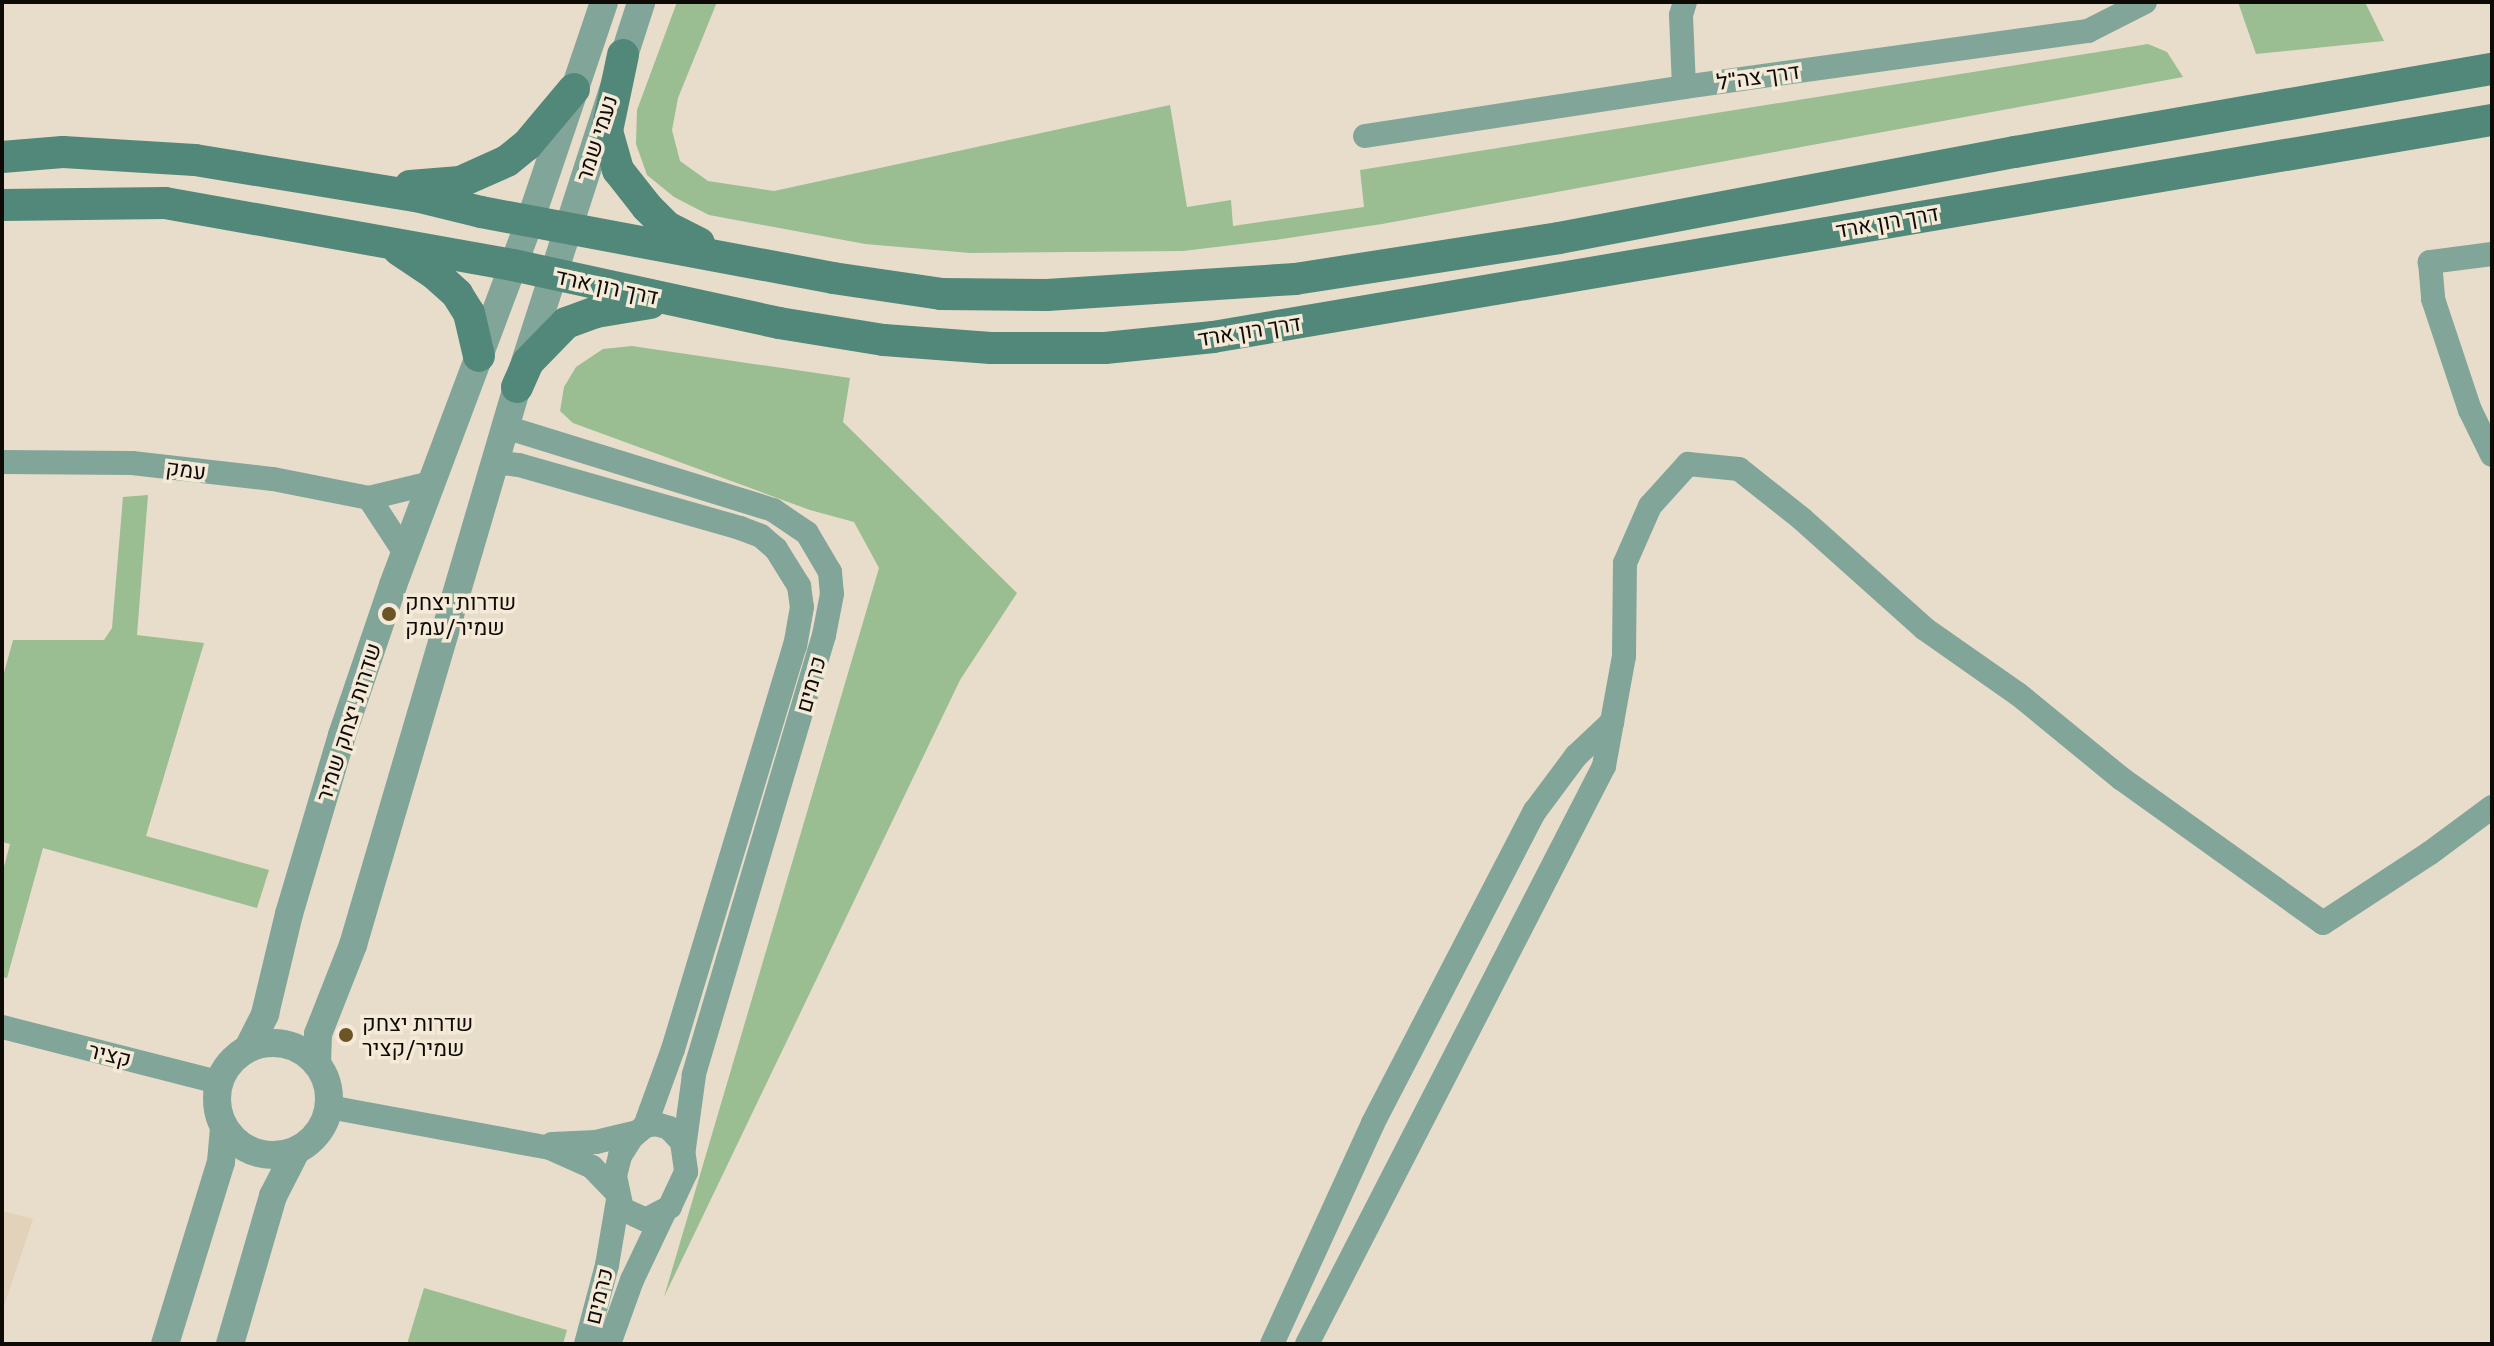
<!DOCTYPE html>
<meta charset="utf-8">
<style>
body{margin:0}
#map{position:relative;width:2494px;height:1346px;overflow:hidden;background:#e8ddcb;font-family:"Golos Text",Heebo,sans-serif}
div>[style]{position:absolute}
.built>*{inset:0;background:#e1d2b9}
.green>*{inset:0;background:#9abd91}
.minor>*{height:24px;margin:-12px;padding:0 12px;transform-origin:12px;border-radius:12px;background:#82a59a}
.tertiary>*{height:28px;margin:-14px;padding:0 14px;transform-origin:14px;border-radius:14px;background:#82a59a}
.tertiary>.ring{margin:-14px;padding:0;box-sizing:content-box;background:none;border:28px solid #82a59a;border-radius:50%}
.secondary>*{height:32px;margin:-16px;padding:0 16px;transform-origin:16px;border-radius:16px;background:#528879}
.dots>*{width:22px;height:22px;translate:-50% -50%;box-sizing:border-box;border:4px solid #f5ead8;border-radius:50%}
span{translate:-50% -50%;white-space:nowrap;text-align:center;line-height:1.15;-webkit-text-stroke:7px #f5ead8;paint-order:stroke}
.street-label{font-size:22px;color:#0e0b06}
.poi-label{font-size:22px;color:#0e0b06}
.left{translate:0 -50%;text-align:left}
.frame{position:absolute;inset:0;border:4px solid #0e0b06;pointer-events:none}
</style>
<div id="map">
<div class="built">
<i style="clip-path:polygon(2px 1211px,33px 1219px,2px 1312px)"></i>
</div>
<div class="green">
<i style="clip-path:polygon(677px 2px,717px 2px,678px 98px,672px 130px,680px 161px,708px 181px,774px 191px,1170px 105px,1187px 207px,1231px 200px,1233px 226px,1364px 207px,1360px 170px,2148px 44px,2167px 52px,2183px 77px,1382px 224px,1275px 240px,1183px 251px,970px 253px,865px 244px,709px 215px,674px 197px,647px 175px,636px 144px,637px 110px)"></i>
<i style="clip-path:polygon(2238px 2px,2365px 2px,2384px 41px,2256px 54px)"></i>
<i style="clip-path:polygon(632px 346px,850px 378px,843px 422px,1017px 593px,960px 680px,664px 1297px,879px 568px,854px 522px,810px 510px,573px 423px,560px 411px,564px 387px,576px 367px,603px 349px)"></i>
<i style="clip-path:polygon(148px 495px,137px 635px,204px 643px,146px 836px,269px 870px,257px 908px,43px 848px,7px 978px,2px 977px,2px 874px,10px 844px,2px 842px,2px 680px,13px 640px,104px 640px,112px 628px,123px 497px)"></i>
<i style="clip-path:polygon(424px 1288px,567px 1330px,563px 1344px,407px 1344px)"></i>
</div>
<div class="minor">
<i style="left:1684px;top:87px;width:72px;rotate:-92.4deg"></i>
<i style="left:1681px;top:15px;width:14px;rotate:-73deg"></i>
<i style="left:1365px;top:136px;width:323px;rotate:-8.7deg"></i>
<i style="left:1684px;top:87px;width:408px;rotate:-7.9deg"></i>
<i style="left:2088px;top:31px;width:64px;rotate:-27deg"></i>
<i style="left:2492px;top:254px;width:63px;rotate:172.6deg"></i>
<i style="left:2430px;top:262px;width:37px;rotate:85deg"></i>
<i style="left:2433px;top:299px;width:117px;rotate:71.6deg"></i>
<i style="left:2470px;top:410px;width:50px;rotate:63.9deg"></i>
<i style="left:505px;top:427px;width:281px;rotate:17.2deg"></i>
<i style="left:773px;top:510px;width:41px;rotate:34.1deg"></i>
<i style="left:807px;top:533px;width:45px;rotate:59.5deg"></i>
<i style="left:830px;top:572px;width:22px;rotate:85deg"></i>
<i style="left:832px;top:594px;width:42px;rotate:101deg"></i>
<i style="left:824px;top:635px;width:459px;rotate:106.5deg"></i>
<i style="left:694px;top:1075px;width:74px;rotate:97.8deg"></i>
<i style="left:2px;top:462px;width:130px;rotate:0.4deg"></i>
<i style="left:132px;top:463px;width:142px;rotate:6.5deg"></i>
<i style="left:273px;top:479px;width:98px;rotate:11.2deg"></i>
<i style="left:369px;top:498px;width:64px;rotate:-13.6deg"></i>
<i style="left:494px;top:462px;width:25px;rotate:7deg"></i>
<i style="left:519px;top:465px;width:230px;rotate:15.9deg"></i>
<i style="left:740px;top:528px;width:22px;rotate:21deg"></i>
<i style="left:761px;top:536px;width:20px;rotate:41deg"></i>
<i style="left:776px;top:549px;width:44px;rotate:58.1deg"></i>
<i style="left:799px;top:586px;width:21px;rotate:82deg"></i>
<i style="left:802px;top:607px;width:39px;rotate:100deg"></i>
<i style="left:795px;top:645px;width:422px;rotate:106.8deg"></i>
<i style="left:673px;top:1049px;width:82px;rotate:110deg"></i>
<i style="left:369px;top:498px;width:66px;rotate:56.8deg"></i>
<i style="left:2px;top:1027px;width:223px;rotate:14.3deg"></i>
<i style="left:329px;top:1107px;width:225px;rotate:10.5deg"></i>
<i style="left:550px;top:1148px;width:46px;rotate:24.3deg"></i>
<i style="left:592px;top:1167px;width:35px;rotate:46deg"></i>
<i style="left:656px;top:1124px;width:14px;rotate:17deg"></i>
<i style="left:669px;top:1128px;width:19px;rotate:47deg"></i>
<i style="left:682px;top:1142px;width:30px;rotate:82deg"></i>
<i style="left:686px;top:1172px;width:38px;rotate:115deg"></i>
<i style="left:670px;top:1207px;width:27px;rotate:152deg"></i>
<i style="left:646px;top:1220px;width:26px;rotate:-155deg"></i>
<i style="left:622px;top:1209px;width:34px;rotate:-102deg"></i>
<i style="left:615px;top:1176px;width:21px;rotate:-76deg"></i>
<i style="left:620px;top:1156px;width:22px;rotate:-58deg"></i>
<i style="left:632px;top:1137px;width:17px;rotate:-40deg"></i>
<i style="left:645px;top:1126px;width:11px;rotate:-10deg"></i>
<i style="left:552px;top:1144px;width:44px;rotate:-2.6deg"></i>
<i style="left:596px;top:1142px;width:42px;rotate:-13.7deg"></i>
<i style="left:586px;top:1344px;width:82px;rotate:-75.1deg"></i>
<i style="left:607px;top:1265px;width:66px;rotate:-80.4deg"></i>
<i style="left:609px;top:1344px;width:68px;rotate:-70.2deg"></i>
<i style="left:632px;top:1280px;width:74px;rotate:-64.5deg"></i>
<i style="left:1272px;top:1344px;width:243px;rotate:-65.4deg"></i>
<i style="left:1373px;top:1123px;width:352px;rotate:-62.6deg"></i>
<i style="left:1535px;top:811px;width:69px;rotate:-53.3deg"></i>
<i style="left:1576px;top:756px;width:50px;rotate:-43.4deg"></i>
<i style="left:1307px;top:1344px;width:650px;rotate:-62.8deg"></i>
<i style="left:1604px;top:766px;width:112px;rotate:-79.7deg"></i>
<i style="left:1624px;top:656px;width:93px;rotate:-89.4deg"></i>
<i style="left:1625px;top:563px;width:62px;rotate:-66.3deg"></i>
<i style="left:1650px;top:506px;width:57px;rotate:-47.9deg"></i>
<i style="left:1688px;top:464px;width:51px;rotate:5.6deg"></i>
<i style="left:1739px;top:469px;width:80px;rotate:38.4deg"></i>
<i style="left:1802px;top:519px;width:165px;rotate:41.8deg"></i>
<i style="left:1925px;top:629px;width:113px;rotate:35deg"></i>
<i style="left:2018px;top:694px;width:134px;rotate:39.3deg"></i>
<i style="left:2122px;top:779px;width:247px;rotate:35.6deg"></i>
<i style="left:2323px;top:923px;width:128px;rotate:-33.2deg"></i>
<i style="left:2430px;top:853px;width:77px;rotate:-36.6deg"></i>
</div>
<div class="tertiary">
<i class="ring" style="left:217px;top:1043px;width:84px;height:84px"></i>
<i style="left:248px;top:1048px;width:38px;rotate:-63deg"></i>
<i style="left:265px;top:1014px;width:103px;rotate:-76.5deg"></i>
<i style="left:289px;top:914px;width:187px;rotate:-73.5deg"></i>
<i style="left:342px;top:735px;width:158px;rotate:-71.2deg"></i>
<i style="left:393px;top:585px;width:389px;rotate:-69.4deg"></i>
<i style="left:530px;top:221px;width:231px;rotate:-71.3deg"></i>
<i style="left:317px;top:1063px;width:29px;rotate:-88deg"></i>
<i style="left:318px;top:1034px;width:96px;rotate:-68.5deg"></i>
<i style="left:353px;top:945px;width:582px;rotate:-73.62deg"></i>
<i style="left:517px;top:387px;width:404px;rotate:-72.1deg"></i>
<i style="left:165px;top:1344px;width:190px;rotate:-72.9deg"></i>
<i style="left:221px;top:1162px;width:33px;rotate:-85deg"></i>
<i style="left:230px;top:1344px;width:154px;rotate:-73.8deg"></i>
<i style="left:273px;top:1196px;width:51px;rotate:-62.9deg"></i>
</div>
<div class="secondary">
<i style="left:623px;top:55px;width:78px;rotate:101.9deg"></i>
<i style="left:607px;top:131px;width:41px;rotate:74.2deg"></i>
<i style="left:618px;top:170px;width:47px;rotate:51.9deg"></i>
<i style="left:647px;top:207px;width:28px;rotate:45deg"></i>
<i style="left:667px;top:227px;width:36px;rotate:27deg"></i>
<i style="left:2px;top:157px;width:61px;rotate:-4.7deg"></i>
<i style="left:63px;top:152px;width:132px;rotate:3.5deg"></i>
<i style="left:195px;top:160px;width:224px;rotate:9.3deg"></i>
<i style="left:416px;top:196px;width:67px;rotate:13.8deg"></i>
<i style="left:481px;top:212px;width:358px;rotate:10.6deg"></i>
<i style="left:833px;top:278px;width:109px;rotate:8.4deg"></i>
<i style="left:941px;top:294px;width:106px;rotate:0.5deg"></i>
<i style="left:1047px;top:295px;width:249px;rotate:-3.7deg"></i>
<i style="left:1295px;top:279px;width:267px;rotate:-8.8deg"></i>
<i style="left:1559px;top:238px;width:464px;rotate:-10.7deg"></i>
<i style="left:2015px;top:152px;width:484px;rotate:-9.9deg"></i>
<i style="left:410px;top:186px;width:50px;rotate:-4.6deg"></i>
<i style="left:460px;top:182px;width:51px;rotate:-24.1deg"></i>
<i style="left:507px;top:161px;width:26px;rotate:-39deg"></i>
<i style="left:527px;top:145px;width:73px;rotate:-50deg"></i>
<i style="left:2px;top:205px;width:163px;rotate:-0.7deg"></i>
<i style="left:165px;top:203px;width:353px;rotate:10.1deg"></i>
<i style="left:513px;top:265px;width:272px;rotate:12.3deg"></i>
<i style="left:779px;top:323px;width:106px;rotate:9.2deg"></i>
<i style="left:884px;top:340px;width:107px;rotate:4.3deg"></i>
<i style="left:991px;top:348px;width:114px"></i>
<i style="left:1105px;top:348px;width:109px;rotate:-5.8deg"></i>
<i style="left:1213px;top:337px;width:1297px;rotate:-9.63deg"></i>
<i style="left:399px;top:250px;width:43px;rotate:33.7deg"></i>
<i style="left:435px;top:274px;width:30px;rotate:42deg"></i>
<i style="left:457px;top:294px;width:22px;rotate:58deg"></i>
<i style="left:469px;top:313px;width:44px;rotate:76.9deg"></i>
<i style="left:517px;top:387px;width:27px;rotate:-66deg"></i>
<i style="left:528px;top:362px;width:54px;rotate:-45.7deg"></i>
<i style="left:566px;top:323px;width:32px;rotate:-20deg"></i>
<i style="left:596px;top:312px;width:55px;rotate:-9.5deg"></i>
</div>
<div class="dots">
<i style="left:389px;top:614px;background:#6d5425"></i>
<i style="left:346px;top:1035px;background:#6d5425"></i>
</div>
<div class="street-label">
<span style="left:1758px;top:76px;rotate:-8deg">דרך צה"ל</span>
<span style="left:596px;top:138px;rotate:-72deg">נעמי שמר</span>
<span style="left:1887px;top:221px;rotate:-10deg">דרך רון ארד</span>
<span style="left:607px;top:286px;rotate:12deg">דרך רון ארד</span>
<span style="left:1249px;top:330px;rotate:-9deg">דרך רון ארד</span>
<span style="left:186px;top:469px;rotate:7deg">עמק</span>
<span style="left:810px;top:684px;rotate:-74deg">כרמים</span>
<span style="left:348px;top:722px;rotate:-72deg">שדרות יצחק שמיר</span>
<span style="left:110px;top:1054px;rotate:14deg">קציר</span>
<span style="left:598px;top:1296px;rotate:-76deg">כרמים</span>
</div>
<div class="poi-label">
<span class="left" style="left:405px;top:614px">שדרות יצחק<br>שמיר/עמק</span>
<span class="left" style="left:362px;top:1035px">שדרות יצחק<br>שמיר/קציר</span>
</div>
<div class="frame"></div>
</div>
